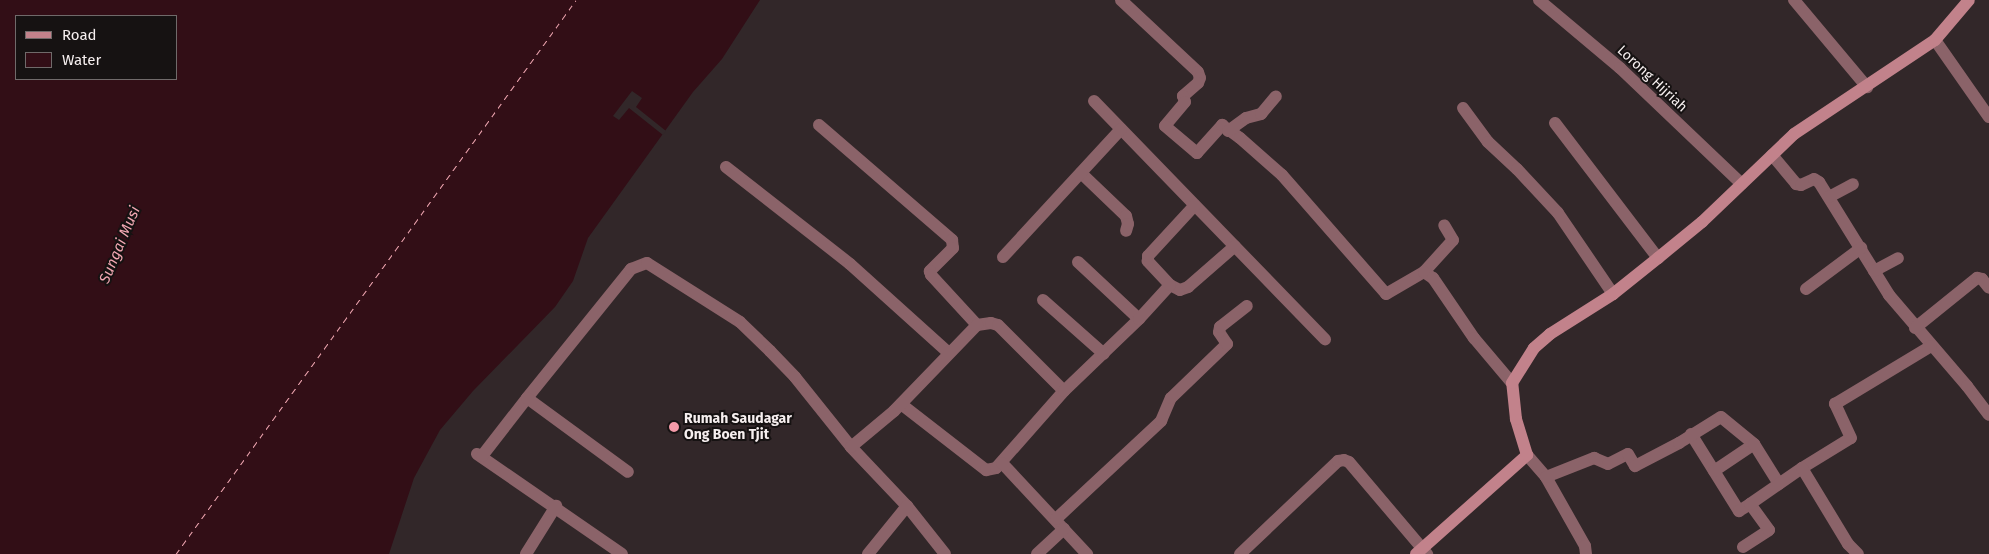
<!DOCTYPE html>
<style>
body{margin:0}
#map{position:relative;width:1989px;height:554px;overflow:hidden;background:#322729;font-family:"Fira Sans",sans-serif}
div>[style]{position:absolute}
.water>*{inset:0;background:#320e16}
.pier>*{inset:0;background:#322729}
.ferry>*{height:1px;margin-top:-0.5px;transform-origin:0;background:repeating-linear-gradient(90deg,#f1a7b2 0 6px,transparent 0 11px)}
.street>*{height:12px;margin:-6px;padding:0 6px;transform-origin:6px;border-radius:6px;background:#8b6369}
.secondary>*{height:12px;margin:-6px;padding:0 6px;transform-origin:6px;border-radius:6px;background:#c2828b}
.dots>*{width:14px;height:14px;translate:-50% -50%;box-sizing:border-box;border:2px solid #161212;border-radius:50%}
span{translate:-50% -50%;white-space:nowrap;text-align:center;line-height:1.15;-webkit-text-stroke:4px #161212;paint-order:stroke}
.street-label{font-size:14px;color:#f6efef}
.poi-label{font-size:14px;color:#f6efef;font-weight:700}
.left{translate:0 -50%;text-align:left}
.water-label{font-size:15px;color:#f1a7b2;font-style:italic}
.legend{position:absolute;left:15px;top:15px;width:162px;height:65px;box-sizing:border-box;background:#161212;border:1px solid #706a6a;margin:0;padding:6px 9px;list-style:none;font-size:15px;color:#f6efef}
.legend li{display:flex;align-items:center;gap:10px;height:25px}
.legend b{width:25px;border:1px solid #706a6a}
</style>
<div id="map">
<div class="water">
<i style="clip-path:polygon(evenodd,0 0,760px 0,722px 59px,693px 92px,588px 238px,573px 281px,555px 307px,473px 391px,440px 430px,414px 478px,389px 554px,0 554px,0 0,16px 16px,176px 16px,176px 79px,16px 79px,16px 16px)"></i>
</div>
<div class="pier">
<i style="clip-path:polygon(632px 91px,642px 98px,636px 107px,666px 131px,663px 135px,629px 108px,619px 120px,613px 116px)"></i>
</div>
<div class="ferry">
<i style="left:176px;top:554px;width:683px;rotate:-54.17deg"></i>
</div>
<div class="street">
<i style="left:1121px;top:0;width:105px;rotate:43.1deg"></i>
<i style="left:1198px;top:72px;width:6px;rotate:72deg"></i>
<i style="left:1200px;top:78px;width:5px;rotate:112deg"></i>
<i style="left:1198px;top:83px;width:20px;rotate:139deg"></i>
<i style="left:1183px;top:96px;width:6px;rotate:72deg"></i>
<i style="left:1185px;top:102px;width:31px;rotate:130deg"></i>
<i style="left:1165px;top:126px;width:42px;rotate:40.2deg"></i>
<i style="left:1197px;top:153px;width:38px;rotate:-48deg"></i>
<i style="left:1222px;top:125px;width:22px;rotate:36deg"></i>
<i style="left:1240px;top:138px;width:56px;rotate:41.4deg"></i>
<i style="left:1282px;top:175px;width:158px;rotate:48.8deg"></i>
<i style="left:1386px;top:294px;width:44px;rotate:-30.1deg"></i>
<i style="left:1424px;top:272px;width:43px;rotate:-47.8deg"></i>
<i style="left:1453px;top:240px;width:17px;rotate:-121deg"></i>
<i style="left:1539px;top:0;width:106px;rotate:40deg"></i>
<i style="left:1620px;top:68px;width:168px;rotate:43.6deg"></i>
<i style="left:1794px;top:0;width:114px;rotate:50deg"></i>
<i style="left:1935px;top:40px;width:94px;rotate:55deg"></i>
<i style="left:1094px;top:101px;width:332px;rotate:45.9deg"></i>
<i style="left:1463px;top:108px;width:42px;rotate:53.7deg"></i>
<i style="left:1488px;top:142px;width:40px;rotate:43deg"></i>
<i style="left:1517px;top:169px;width:60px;rotate:47deg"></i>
<i style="left:1558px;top:213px;width:98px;rotate:55.8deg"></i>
<i style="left:1555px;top:123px;width:170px;rotate:52.7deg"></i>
<i style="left:819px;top:125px;width:176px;rotate:40.8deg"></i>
<i style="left:952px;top:240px;width:8px;rotate:83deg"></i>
<i style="left:953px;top:248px;width:33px;rotate:135deg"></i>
<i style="left:930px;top:271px;width:4px;rotate:76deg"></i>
<i style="left:931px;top:275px;width:68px;rotate:47.4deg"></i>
<i style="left:977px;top:325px;width:14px;rotate:-8deg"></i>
<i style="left:991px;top:323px;width:7px;rotate:16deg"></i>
<i style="left:998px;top:325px;width:93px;rotate:45deg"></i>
<i style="left:1228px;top:131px;width:22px;rotate:-36deg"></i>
<i style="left:1246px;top:118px;width:16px;rotate:-15deg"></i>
<i style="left:1261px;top:114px;width:23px;rotate:-50deg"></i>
<i style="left:1772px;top:155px;width:38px;rotate:50deg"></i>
<i style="left:1796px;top:184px;width:5px;rotate:11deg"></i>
<i style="left:1801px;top:185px;width:14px;rotate:-25deg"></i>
<i style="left:1814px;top:179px;width:6px;rotate:31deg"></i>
<i style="left:1819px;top:182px;width:133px;rotate:58.2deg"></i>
<i style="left:1889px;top:295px;width:120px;rotate:49.4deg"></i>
<i style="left:1967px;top:386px;width:36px;rotate:53deg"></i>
<i style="left:726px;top:167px;width:157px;rotate:38deg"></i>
<i style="left:850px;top:264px;width:133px;rotate:42deg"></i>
<i style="left:1081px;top:173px;width:62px;rotate:43.7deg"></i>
<i style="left:1126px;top:216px;width:8px;rotate:76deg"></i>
<i style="left:1128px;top:224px;width:7px;rotate:106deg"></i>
<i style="left:1829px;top:197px;width:27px;rotate:-28deg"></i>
<i style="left:1003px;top:257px;width:174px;rotate:-47.3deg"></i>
<i style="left:1078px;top:262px;width:83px;rotate:43.1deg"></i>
<i style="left:1874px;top:271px;width:27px;rotate:-28deg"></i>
<i style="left:1424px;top:272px;width:11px;rotate:34deg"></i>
<i style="left:1433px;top:278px;width:73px;rotate:55.7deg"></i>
<i style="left:1474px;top:338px;width:59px;rotate:49.8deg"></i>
<i style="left:1170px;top:285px;width:11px;rotate:27deg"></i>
<i style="left:1180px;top:290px;width:9px;rotate:-21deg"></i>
<i style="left:1188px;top:287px;width:62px;rotate:-41.1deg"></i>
<i style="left:1806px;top:289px;width:69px;rotate:-36.7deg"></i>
<i style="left:1043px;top:300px;width:81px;rotate:41.5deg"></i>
<i style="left:1915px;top:328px;width:80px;rotate:-38.9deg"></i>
<i style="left:1977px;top:278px;width:5px;rotate:11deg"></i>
<i style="left:1982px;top:279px;width:11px;rotate:52deg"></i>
<i style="left:527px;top:398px;width:166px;rotate:-51.1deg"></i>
<i style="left:631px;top:269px;width:17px;rotate:-21deg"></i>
<i style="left:647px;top:263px;width:110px;rotate:32.4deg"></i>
<i style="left:740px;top:322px;width:42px;rotate:44deg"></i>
<i style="left:770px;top:351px;width:36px;rotate:46deg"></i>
<i style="left:795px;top:377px;width:90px;rotate:51.3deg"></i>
<i style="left:851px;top:447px;width:81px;rotate:46.5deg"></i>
<i style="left:907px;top:506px;width:61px;rotate:51.6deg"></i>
<i style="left:901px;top:404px;width:108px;rotate:37.8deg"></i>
<i style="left:986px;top:470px;width:10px;rotate:-11deg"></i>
<i style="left:996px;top:468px;width:103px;rotate:-48.6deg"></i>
<i style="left:1064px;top:391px;width:104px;rotate:-43.8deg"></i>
<i style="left:1139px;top:319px;width:46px;rotate:-47.6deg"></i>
<i style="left:1170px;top:285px;width:33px;rotate:-133deg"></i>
<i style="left:1148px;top:261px;width:5px;rotate:-90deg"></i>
<i style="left:1148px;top:256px;width:69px;rotate:-47.3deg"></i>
<i style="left:1691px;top:434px;width:91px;rotate:58.1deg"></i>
<i style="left:1739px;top:511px;width:13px;rotate:-32deg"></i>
<i style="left:851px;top:447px;width:56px;rotate:-39.9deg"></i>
<i style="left:894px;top:411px;width:120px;rotate:-46deg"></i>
<i style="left:477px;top:454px;width:176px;rotate:34.6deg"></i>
<i style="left:1527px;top:455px;width:29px;rotate:49deg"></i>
<i style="left:1546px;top:477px;width:79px;rotate:60.5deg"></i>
<i style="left:1585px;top:546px;width:8px;rotate:83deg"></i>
<i style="left:482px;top:456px;width:73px;rotate:-52.2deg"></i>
<i style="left:527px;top:398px;width:125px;rotate:36.2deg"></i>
<i style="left:1002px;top:463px;width:125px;rotate:47deg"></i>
<i style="left:1802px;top:468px;width:57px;rotate:-31.5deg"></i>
<i style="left:1851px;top:438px;width:38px;rotate:-115deg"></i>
<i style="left:1835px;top:404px;width:112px;rotate:-31.1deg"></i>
<i style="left:1714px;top:471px;width:48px;rotate:-34deg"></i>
<i style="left:1546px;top:477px;width:52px;rotate:-21.6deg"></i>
<i style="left:1594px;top:458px;width:15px;rotate:23deg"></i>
<i style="left:1608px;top:464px;width:22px;rotate:-27deg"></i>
<i style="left:1628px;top:454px;width:14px;rotate:60deg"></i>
<i style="left:1635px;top:466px;width:50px;rotate:-27.6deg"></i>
<i style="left:1679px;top:443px;width:49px;rotate:-31.8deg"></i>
<i style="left:1721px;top:417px;width:43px;rotate:39.3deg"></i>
<i style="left:1754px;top:444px;width:47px;rotate:58deg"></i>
<i style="left:1056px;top:519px;width:144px;rotate:-43deg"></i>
<i style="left:1161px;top:421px;width:25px;rotate:-67deg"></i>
<i style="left:1171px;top:398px;width:78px;rotate:-44deg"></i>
<i style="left:1227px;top:344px;width:14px;rotate:-124deg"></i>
<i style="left:1219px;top:332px;width:5px;rotate:-79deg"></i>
<i style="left:1220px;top:327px;width:34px;rotate:-38deg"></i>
<i style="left:1743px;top:547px;width:31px;rotate:-33deg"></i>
<i style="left:1769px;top:530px;width:32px;rotate:-126deg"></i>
<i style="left:1750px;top:504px;width:63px;rotate:-34.7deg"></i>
<i style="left:1802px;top:468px;width:89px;rotate:58.8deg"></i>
<i style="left:1848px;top:544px;width:14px;rotate:45deg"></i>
<i style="left:526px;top:554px;width:57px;rotate:-58deg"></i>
<i style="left:868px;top:554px;width:62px;rotate:-50.9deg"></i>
<i style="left:1037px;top:554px;width:37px;rotate:-43deg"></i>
<i style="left:1240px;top:554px;width:135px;rotate:-43.5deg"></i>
<i style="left:1338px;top:461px;width:6px;rotate:-9deg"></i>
<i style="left:1344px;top:460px;width:5px;rotate:22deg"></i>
<i style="left:1349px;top:462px;width:121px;rotate:49.7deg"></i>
</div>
<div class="secondary">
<i style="left:1416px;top:554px;width:149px;rotate:-41.7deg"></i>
<i style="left:1527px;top:455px;width:38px;rotate:-107deg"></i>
<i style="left:1516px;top:419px;width:36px;rotate:-96deg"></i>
<i style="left:1512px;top:383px;width:41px;rotate:-57.8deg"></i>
<i style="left:1534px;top:348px;width:21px;rotate:-41deg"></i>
<i style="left:1550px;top:334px;width:75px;rotate:-32.4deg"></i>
<i style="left:1613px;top:294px;width:58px;rotate:-38.7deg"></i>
<i style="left:1658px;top:258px;width:57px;rotate:-39.3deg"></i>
<i style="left:1702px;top:222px;width:127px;rotate:-43.7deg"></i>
<i style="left:1794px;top:134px;width:169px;rotate:-33.7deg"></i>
<i style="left:1935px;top:40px;width:52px;rotate:-49.6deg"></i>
</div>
<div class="dots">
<i style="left:674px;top:427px;background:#f39aa8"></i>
</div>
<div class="street-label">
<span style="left:1652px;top:79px;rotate:43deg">Lorong Hijriah</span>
</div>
<div class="poi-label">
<span class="left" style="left:684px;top:427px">Rumah Saudagar<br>Ong Boen Tjit</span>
</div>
<div class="water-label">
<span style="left:120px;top:245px;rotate:-67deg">Sungai Musi</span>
</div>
<ul class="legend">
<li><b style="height:6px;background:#c2828b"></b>Road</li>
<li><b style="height:14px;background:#320e16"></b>Water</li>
</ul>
</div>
